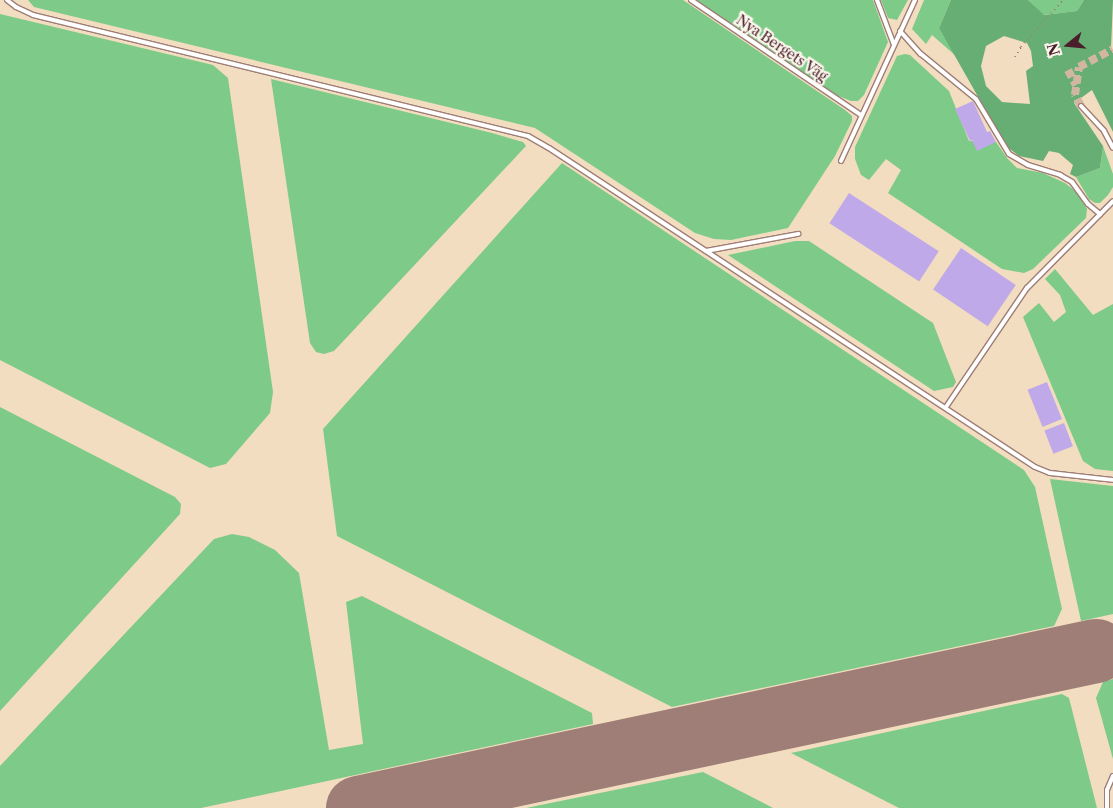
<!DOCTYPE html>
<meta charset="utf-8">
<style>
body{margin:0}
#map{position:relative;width:1113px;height:808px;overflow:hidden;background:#f3ddc0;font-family:"Libre Caslon Text",serif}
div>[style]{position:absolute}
.green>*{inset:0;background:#7eca88}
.forest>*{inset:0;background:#66ae74}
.taxiway>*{height:25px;margin:-12.5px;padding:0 12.5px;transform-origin:12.5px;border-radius:12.5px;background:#9e7e76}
.runway>*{height:64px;margin:-32px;padding:0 32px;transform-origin:32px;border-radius:32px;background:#9e7e76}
.building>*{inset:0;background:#c0a9e9;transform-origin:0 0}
.minor-tunnel>*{height:8px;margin-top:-4px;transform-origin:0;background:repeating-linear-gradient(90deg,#d1b7a2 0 8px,transparent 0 12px)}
.path>*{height:2px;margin-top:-1px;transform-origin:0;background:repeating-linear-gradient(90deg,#9e7e76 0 1px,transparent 0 5px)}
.roads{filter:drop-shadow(1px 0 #9e7e76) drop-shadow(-1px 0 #9e7e76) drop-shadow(0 1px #9e7e76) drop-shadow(0 -1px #9e7e76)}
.service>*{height:4px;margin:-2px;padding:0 2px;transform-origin:2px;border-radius:2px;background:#fff}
span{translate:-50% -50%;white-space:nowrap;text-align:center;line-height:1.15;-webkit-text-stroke:4.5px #fbf7ec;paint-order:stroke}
.street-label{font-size:14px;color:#4a1f2b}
.north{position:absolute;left:1043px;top:20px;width:50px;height:50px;-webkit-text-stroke:4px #fbf7ec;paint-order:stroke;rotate:253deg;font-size:14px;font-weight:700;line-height:20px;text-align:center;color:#4a1f2b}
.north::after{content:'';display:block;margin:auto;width:18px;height:22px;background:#4a1f2b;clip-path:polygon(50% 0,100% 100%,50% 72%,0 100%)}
</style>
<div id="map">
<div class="green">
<i style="clip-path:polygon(28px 0,683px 0,845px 110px,852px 116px,852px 121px,835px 156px,788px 228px,731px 240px,714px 239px,695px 233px,535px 128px,34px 7px)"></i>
<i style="clip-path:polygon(696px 0,873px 0,888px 42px,864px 95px,858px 101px,851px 101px,836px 95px)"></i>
<i style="clip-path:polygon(881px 0,908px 0,897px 20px,888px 18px)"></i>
<i style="clip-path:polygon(924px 0,951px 0,939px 28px,957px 57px,932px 35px,926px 44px,912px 29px)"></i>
<i style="clip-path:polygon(1028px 0,1084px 0,1077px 11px,1043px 15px)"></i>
<i style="clip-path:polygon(0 14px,213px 65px,228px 78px,273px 392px,270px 413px,226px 464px,210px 468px,0 360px)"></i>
<i style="clip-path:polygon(905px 54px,910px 55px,949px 91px,969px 141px,996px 142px,1007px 158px,1017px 168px,1043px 173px,1065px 183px,1078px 193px,1087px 209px,1086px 218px,1033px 269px,1024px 273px,1002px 269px,888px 193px,901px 170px,886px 159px,869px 180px,861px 175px,855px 159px,855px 147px,897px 56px)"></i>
<i style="clip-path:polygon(271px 79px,492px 133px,523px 142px,526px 146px,334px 351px,324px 354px,316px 352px,310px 343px)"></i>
<i style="clip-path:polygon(1103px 146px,1113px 174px,1113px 187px,1108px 195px,1100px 203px,1095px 203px,1089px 199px,1076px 177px,1100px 168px)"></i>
<i style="clip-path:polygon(562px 163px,1024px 470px,1035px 487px,1062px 609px,1054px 626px,672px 707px,337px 536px,323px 429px)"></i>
<i style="clip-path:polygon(795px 241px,809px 241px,933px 323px,956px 382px,953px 387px,934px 391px,728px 255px)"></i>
<i style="clip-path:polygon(1055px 269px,1093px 315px,1113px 304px,1113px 471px,1095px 469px,1083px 461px,1023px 317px,1039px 303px,1054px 322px,1066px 312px,1060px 295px,1045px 279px)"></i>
<i style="clip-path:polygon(0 407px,175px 497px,181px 504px,180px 514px,0 711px)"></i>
<i style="clip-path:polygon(1050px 479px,1113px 486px,1113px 614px,1081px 621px)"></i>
<i style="clip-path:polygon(232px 534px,249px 537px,275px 550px,299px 573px,329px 750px,363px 744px,346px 602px,362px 596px,592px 713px,593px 724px,201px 808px,0 808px,0 766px,214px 539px)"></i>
<i style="clip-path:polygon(1113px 679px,1113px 759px,1096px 698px,1103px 682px)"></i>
<i style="clip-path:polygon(1062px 694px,1069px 698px,1097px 808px,899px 808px,791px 753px)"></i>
<i style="clip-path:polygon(703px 772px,773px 808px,526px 808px)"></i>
</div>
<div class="forest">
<i style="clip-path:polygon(evenodd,951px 0,1028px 0,1044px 15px,1077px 11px,1084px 0,1113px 0,1111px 48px,1113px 51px,1113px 132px,1092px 90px,1074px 103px,1103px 146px,1100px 168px,1076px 177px,1070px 174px,1073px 165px,1059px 153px,1049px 151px,1043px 161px,1019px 156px,1006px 146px,939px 28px,951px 0,1004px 36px,1027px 43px,1031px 51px,1033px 66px,1026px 71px,1030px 104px,1002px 102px,986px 86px,981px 66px,986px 46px,1004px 36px)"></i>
</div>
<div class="taxiway">
<i style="left:385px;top:808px;width:12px;rotate:-31deg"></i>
<i style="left:395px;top:802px;width:93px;rotate:-13deg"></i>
</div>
<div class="runway">
<i style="left:358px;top:808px;width:755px;rotate:-12.01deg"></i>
</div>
<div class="building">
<i style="clip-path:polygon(973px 101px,987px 132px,990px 131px,996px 142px,977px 151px,972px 140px,970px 141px,955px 109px)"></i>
<i style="left:849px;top:193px;width:107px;height:36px;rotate:33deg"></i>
<i style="left:961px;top:248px;width:66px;height:50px;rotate:34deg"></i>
<i style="left:1047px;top:382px;width:40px;height:21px;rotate:68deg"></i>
<i style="left:1064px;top:423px;width:25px;height:21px;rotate:69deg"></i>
</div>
<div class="minor-tunnel">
<i style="left:1068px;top:70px;width:17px;rotate:62deg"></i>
<i style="left:1081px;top:106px;width:13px;rotate:-119deg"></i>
<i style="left:1075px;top:95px;width:28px;rotate:-82deg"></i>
<i style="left:1079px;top:67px;width:38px;rotate:-28deg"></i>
</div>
<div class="path">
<i style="left:1015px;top:57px;width:12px;rotate:-59deg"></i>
<i style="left:1021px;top:47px;width:63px;rotate:-48.2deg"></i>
</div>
<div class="roads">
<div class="service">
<i style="left:7px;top:0;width:11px;rotate:38deg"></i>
<i style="left:16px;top:7px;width:19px;rotate:25deg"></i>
<i style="left:33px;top:15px;width:510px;rotate:13.74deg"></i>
<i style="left:528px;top:136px;width:24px;rotate:30deg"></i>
<i style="left:549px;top:148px;width:581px;rotate:33.28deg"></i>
<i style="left:1035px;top:467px;width:16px;rotate:22deg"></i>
<i style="left:1050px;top:473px;width:63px;rotate:6.3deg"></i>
<i style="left:691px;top:0;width:205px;rotate:34.1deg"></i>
<i style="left:877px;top:0;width:48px;rotate:69.3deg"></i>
<i style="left:900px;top:31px;width:31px;rotate:48deg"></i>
<i style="left:921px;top:54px;width:71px;rotate:39.3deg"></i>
<i style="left:976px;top:99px;width:64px;rotate:59deg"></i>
<i style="left:1009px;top:154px;width:22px;rotate:30deg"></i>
<i style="left:1028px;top:165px;width:34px;rotate:17deg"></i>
<i style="left:1060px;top:175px;width:14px;rotate:30deg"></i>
<i style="left:1072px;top:182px;width:27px;rotate:54deg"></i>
<i style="left:1088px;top:204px;width:16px;rotate:40deg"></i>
<i style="left:1081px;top:106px;width:34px;rotate:47deg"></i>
<i style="left:1104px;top:131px;width:19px;rotate:62deg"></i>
<i style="left:841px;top:161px;width:177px;rotate:-65.3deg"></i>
<i style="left:706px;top:251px;width:94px;rotate:-10.5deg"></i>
<i style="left:946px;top:407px;width:144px;rotate:-55.8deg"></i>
<i style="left:1027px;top:288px;width:122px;rotate:-45.3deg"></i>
<i style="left:1107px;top:808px;width:18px;rotate:-90deg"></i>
<i style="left:1107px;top:790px;width:15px;rotate:-67deg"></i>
</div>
</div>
<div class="street-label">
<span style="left:782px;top:48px;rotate:34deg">Nya Bergets Väg</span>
</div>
<div class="north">N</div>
</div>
